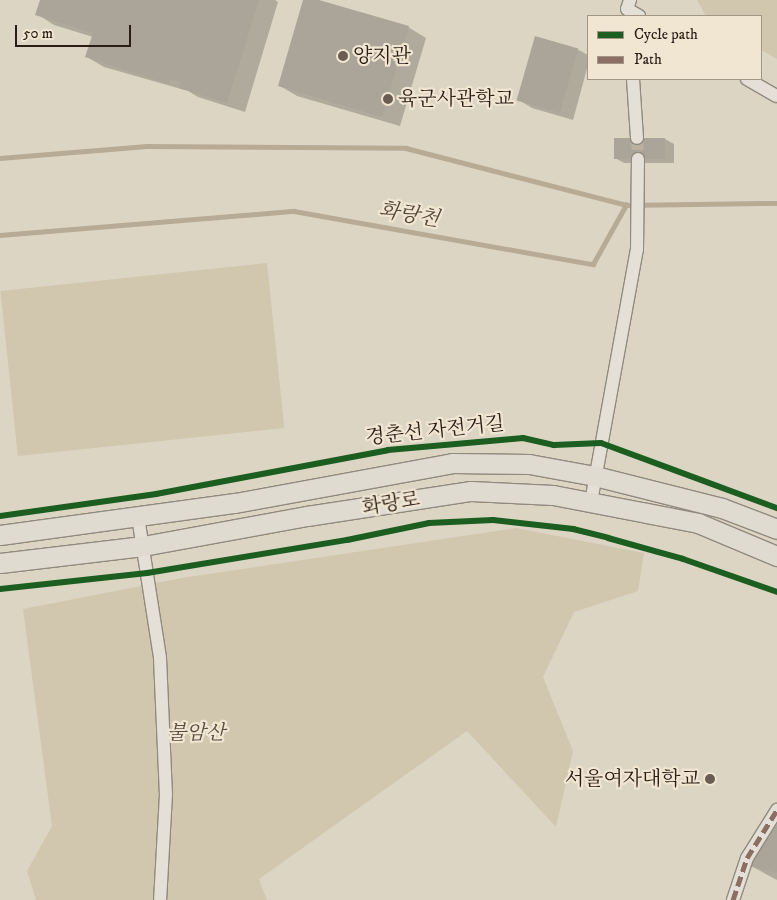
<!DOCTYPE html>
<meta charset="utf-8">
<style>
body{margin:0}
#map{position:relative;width:777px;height:900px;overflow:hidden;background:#ddd5c3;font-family:"IM FELL DW Pica","Noto Serif KR",serif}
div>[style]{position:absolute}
.green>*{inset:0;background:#d1c6ae;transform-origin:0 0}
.shadow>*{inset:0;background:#0003}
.stream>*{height:4.5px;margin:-2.25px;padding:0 2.25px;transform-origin:2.25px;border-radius:2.25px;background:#b8ab95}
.building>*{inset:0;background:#aba498;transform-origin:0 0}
.minor-tunnel>*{height:12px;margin-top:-6px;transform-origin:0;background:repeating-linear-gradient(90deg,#b9b0a0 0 12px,transparent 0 18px)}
.roads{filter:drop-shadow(1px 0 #908a7f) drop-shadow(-1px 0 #908a7f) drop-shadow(0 1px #908a7f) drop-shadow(0 -1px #908a7f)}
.minor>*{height:12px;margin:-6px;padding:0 6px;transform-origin:6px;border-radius:6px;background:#e5e0d7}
.primary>*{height:19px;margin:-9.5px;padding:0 9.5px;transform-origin:9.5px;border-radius:9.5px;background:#e0dbd1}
.quiet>*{height:5px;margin-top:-2.5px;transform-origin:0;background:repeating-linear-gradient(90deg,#8d6e63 0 10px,transparent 0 15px)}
.cycleway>*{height:6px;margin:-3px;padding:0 3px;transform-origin:3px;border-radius:3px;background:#1b5e20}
.dots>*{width:14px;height:14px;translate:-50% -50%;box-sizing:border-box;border:2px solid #f0e6d1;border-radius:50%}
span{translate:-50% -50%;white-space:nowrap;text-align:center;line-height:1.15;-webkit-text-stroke:4.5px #f0e6d1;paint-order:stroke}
.poi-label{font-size:20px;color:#2b1c16}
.left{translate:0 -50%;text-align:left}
.right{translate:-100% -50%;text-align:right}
.street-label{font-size:20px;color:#2b1c16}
.park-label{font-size:20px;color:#5a4b3e;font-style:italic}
.water-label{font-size:21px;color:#57483b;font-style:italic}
.legend{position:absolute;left:587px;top:15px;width:175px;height:65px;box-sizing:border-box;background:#f0e6d1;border:1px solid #a19586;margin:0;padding:6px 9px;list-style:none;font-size:15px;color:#2b1c16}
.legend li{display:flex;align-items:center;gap:10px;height:25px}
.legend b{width:25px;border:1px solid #a19586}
.scale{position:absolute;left:15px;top:25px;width:116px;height:22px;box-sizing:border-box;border:2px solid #2b1c16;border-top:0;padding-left:6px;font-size:15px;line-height:18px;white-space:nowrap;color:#2b1c16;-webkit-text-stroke:4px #f0e6d1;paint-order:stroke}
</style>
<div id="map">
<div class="green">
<i style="clip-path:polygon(697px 0,777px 0,777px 59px,761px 50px,761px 16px,706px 16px)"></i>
<i style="left:267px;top:263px;width:166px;height:268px;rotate:84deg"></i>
<i style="clip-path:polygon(516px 528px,644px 553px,638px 591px,574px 612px,543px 677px,573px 751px,556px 827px,467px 731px,259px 879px,267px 900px,36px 900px,27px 871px,52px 826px,23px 609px,182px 578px)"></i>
</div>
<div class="shadow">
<i style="clip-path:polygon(41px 0,275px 0,278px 2px,245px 112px,198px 97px,188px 91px,104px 67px,87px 57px,93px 37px,54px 25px,37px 14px)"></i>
<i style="clip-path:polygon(305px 0,315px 0,408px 27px,426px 38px,400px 126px,297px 96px,280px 86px)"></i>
<i style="clip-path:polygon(577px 49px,588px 55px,588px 65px,573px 120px,532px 108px,519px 100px)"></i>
<i style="clip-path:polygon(665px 139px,674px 144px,674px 163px,624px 163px,615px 158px)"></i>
<i style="clip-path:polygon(777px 826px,777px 880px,751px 866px)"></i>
</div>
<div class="stream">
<i style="left:0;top:158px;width:147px;rotate:-4.7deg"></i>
<i style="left:147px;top:146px;width:259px;rotate:0.4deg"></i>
<i style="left:406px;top:148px;width:227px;rotate:14.5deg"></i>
<i style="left:0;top:235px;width:295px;rotate:-4.7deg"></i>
<i style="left:294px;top:211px;width:304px;rotate:10.1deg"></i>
<i style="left:593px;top:264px;width:68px;rotate:-60.8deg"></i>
<i style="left:626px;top:205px;width:151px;rotate:-0.8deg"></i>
</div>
<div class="building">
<i style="clip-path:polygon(40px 0,259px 0,227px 103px,179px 88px,180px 82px,171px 79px,169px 84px,85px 57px,93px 33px,35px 15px)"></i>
<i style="clip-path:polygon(303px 0,319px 0,409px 26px,382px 117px,278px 86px)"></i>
<i style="left:535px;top:36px;width:45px;height:67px;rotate:16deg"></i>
<i style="left:614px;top:138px;width:51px;height:21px"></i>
<i style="clip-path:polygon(777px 824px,777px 873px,749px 866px)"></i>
</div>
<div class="minor-tunnel">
<i style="left:637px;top:138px;width:21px;rotate:87deg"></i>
</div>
<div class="roads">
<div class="minor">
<i style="left:630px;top:0;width:9px;rotate:108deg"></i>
<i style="left:627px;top:9px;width:14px;rotate:30deg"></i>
<i style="left:633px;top:79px;width:59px;rotate:86.1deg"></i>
<i style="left:747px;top:79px;width:34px;rotate:30deg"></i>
<i style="left:591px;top:502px;width:256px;rotate:-79.7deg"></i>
<i style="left:637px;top:250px;width:91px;rotate:-89.4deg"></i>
<i style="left:138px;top:517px;width:143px;rotate:81.1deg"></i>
<i style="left:160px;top:658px;width:136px;rotate:87.5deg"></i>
<i style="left:166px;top:794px;width:106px;rotate:93.2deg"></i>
<i style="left:733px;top:900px;width:44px;rotate:-71.6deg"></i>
<i style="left:747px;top:858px;width:57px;rotate:-58deg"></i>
</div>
<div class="primary">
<i style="left:0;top:535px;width:237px;rotate:-7.8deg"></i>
<i style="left:235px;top:503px;width:221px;rotate:-10.4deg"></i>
<i style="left:452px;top:463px;width:77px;rotate:0.7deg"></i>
<i style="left:529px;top:464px;width:67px;rotate:10.3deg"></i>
<i style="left:595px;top:476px;width:131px;rotate:14.1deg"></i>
<i style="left:722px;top:508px;width:59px;rotate:20.9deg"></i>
<i style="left:0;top:563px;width:144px;rotate:-6.8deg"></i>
<i style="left:143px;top:546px;width:167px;rotate:-10.4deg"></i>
<i style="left:307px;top:516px;width:166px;rotate:-8.7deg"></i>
<i style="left:471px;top:491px;width:82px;rotate:2.8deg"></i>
<i style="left:553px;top:495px;width:148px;rotate:10.9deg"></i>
<i style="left:698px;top:523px;width:86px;rotate:22.7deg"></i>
</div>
</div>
<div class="quiet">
<i style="left:733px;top:900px;width:44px;rotate:-71.6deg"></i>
<i style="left:747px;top:858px;width:57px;rotate:-58deg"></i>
</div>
<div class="cycleway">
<i style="left:0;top:516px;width:158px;rotate:-8deg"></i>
<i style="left:156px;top:494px;width:236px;rotate:-10.7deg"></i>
<i style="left:388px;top:450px;width:136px;rotate:-5.1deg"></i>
<i style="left:523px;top:438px;width:32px;rotate:13deg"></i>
<i style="left:554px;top:445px;width:47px;rotate:-2.4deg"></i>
<i style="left:601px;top:443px;width:188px;rotate:20.3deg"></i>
<i style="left:0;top:589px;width:148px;rotate:-6.2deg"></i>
<i style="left:147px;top:573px;width:203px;rotate:-9.4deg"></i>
<i style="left:347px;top:540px;width:84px;rotate:-11.7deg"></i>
<i style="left:429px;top:523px;width:64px;rotate:-2.7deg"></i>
<i style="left:493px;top:520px;width:81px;rotate:6.4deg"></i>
<i style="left:573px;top:529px;width:36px;rotate:14deg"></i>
<i style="left:608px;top:538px;width:78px;rotate:15.6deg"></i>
<i style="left:683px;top:559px;width:100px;rotate:19.3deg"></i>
</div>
<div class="dots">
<i style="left:343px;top:56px;background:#695d53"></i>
<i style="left:388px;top:99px;background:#695d53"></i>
<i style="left:710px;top:779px;background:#695d53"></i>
</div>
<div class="poi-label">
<span class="left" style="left:353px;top:56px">양지관</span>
<span class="left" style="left:398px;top:99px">육군사관학교</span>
<span class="right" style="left:700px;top:779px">서울여자대학교</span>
</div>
<div class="street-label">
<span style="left:435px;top:431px;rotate:-6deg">경춘선 자전거길</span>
<span style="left:391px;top:504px;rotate:-9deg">화랑로</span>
</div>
<div class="park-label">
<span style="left:196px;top:733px">불암산</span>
</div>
<div class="water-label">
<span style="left:409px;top:215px;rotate:10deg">화랑천</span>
</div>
<ul class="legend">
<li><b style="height:6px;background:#1b5e20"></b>Cycle path</li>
<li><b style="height:6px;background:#8d6e63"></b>Path</li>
</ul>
<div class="scale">50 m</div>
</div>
